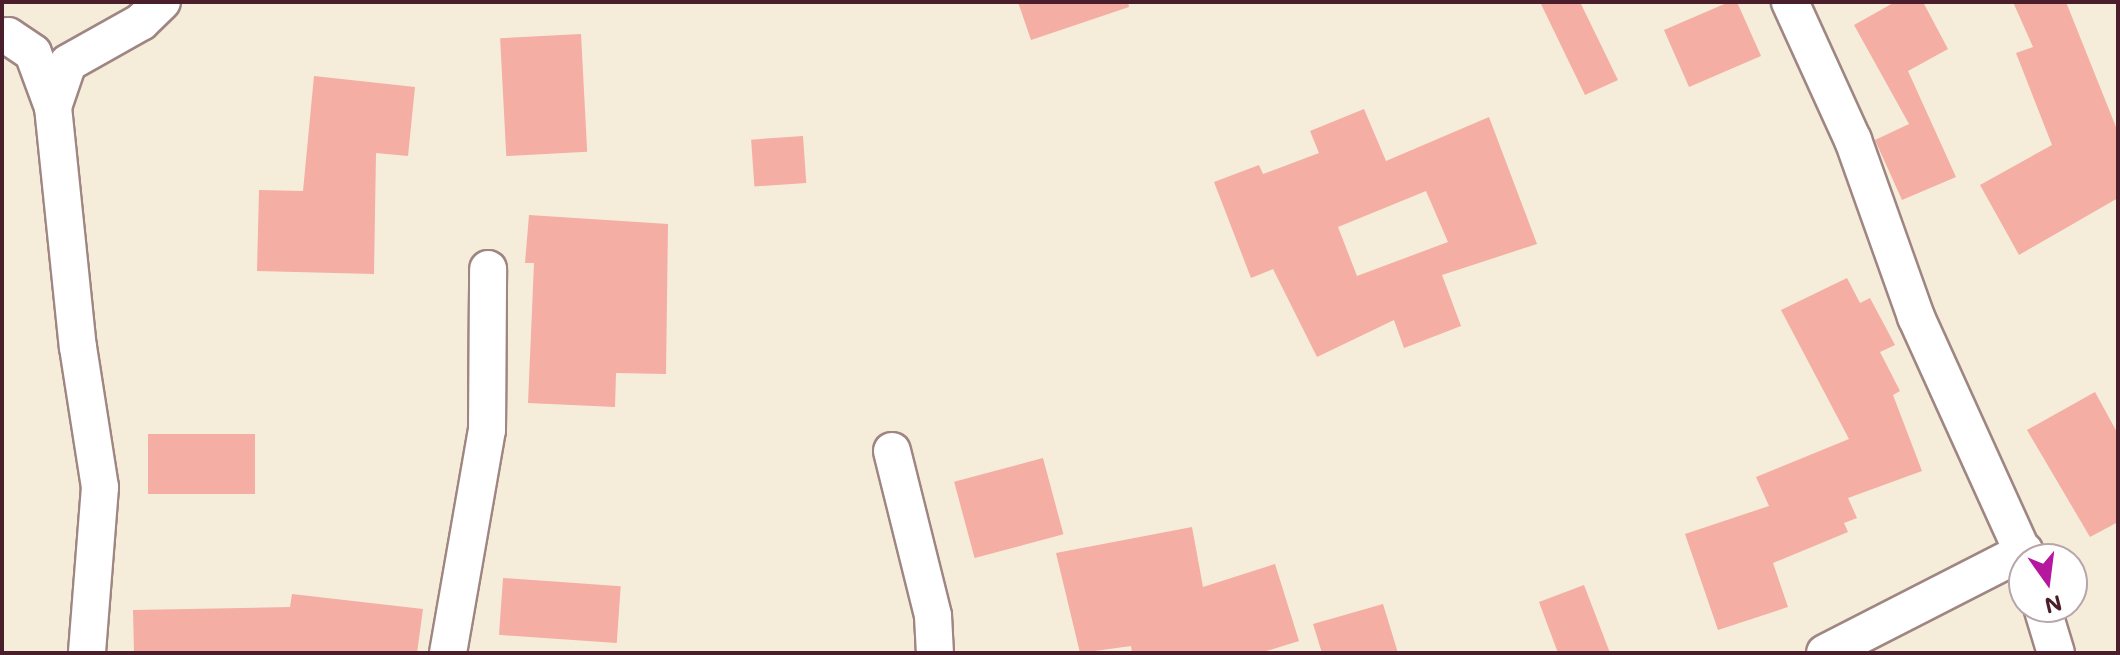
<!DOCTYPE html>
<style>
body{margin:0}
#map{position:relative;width:2120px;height:655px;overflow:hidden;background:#f5edda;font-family:Mali,sans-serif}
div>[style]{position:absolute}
.building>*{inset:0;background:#f4aea3;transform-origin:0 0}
.roads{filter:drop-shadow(2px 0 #a08682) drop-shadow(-2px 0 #a08682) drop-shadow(0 2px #a08682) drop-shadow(0 -2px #a08682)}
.minor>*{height:36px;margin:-18px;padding:0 18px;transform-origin:18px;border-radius:18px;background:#fff}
span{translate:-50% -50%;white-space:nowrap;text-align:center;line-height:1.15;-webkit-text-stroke:6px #fff;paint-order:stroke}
.frame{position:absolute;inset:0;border:4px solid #4a1f2b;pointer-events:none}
.north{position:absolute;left:2008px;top:543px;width:80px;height:80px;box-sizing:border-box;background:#fff;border:2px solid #b7a5aa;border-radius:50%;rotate:166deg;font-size:22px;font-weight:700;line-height:32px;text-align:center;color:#4a1f2b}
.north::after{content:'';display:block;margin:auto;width:28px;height:36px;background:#b5179e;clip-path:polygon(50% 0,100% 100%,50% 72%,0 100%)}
</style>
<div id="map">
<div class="building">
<i style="clip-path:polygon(1018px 2px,1128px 2px,1129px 7px,1031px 40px)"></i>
<i style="clip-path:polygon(1540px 2px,1580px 2px,1618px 80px,1585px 95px)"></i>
<i style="clip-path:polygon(1729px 2px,1737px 2px,1761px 56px,1689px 87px,1664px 30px)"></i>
<i style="clip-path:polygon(1895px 2px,1923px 2px,1948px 49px,1908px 71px,1956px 177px,1902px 200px,1875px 140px,1909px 124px,1854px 25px)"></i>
<i style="clip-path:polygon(2013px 2px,2066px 2px,2118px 132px,2118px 198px,2019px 255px,1980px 185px,2052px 145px,2016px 53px,2033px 47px)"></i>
<i style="left:581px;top:34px;width:118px;height:81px;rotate:87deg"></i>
<i style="clip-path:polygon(314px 76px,415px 87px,408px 156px,376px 153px,374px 274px,257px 271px,259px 190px,303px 191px)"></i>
<i style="clip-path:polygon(evenodd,1364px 109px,1386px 161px,1489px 117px,1537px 244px,1442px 275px,1461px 326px,1404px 348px,1394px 320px,1317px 357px,1273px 269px,1251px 278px,1214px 182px,1259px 165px,1263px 174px,1319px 153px,1310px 131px,1364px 109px,1426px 191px,1448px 242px,1357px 276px,1338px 227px,1426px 191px)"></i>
<i style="left:803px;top:136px;width:47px;height:52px;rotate:86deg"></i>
<i style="clip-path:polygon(529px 215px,668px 224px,666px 374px,616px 373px,615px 407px,528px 403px,534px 263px,525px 263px)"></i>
<i style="clip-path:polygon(1847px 278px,1860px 303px,1870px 298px,1895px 345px,1880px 352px,1900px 391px,1893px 395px,1922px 471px,1848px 498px,1857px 518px,1844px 523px,1848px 532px,1773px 563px,1788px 607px,1718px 630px,1685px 534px,1769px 506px,1756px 477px,1849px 439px,1781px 310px)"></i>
<i style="clip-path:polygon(2095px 392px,2118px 434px,2118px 522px,2090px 537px,2027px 430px)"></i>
<i style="left:255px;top:434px;width:60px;height:107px;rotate:90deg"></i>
<i style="left:1043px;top:458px;width:79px;height:92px;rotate:75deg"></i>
<i style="clip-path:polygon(1192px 527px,1203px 587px,1275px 564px,1299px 641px,1260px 653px,1132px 653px,1131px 646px,1080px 653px,1056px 553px)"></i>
<i style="left:503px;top:578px;width:118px;height:57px;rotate:4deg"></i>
<i style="clip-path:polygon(1584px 585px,1610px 653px,1558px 653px,1539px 602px)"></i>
<i style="clip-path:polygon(292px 594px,423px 609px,417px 653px,134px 653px,133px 610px,290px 607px)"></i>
<i style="clip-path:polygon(1383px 604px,1398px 653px,1322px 653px,1313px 624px)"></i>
</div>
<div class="roads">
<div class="minor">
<i style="left:1790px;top:2px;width:152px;rotate:65.5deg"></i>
<i style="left:1853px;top:140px;width:188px;rotate:70.4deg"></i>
<i style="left:1916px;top:317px;width:266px;rotate:65.6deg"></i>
<i style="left:8px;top:36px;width:30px;rotate:34deg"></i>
<i style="left:33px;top:53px;width:58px;rotate:69.7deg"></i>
<i style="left:53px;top:107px;width:241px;rotate:84.1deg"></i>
<i style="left:78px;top:347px;width:142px;rotate:81.1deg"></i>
<i style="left:100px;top:487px;width:167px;rotate:94.5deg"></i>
<i style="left:53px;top:107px;width:46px;rotate:-71.2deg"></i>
<i style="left:68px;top:63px;width:84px;rotate:-29.3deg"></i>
<i style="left:141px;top:22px;width:29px;rotate:-44deg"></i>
<i style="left:892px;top:451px;width:170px;rotate:76deg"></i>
<i style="left:933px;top:616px;width:37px;rotate:87deg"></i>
<i style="left:2042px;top:607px;width:48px;rotate:73.1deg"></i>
<i style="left:448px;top:653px;width:226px;rotate:-80.1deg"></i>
<i style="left:487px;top:430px;width:161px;rotate:-89.6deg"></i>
<i style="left:1825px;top:653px;width:224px;rotate:-27.1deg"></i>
</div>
</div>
<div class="frame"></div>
<div class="north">N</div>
</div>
